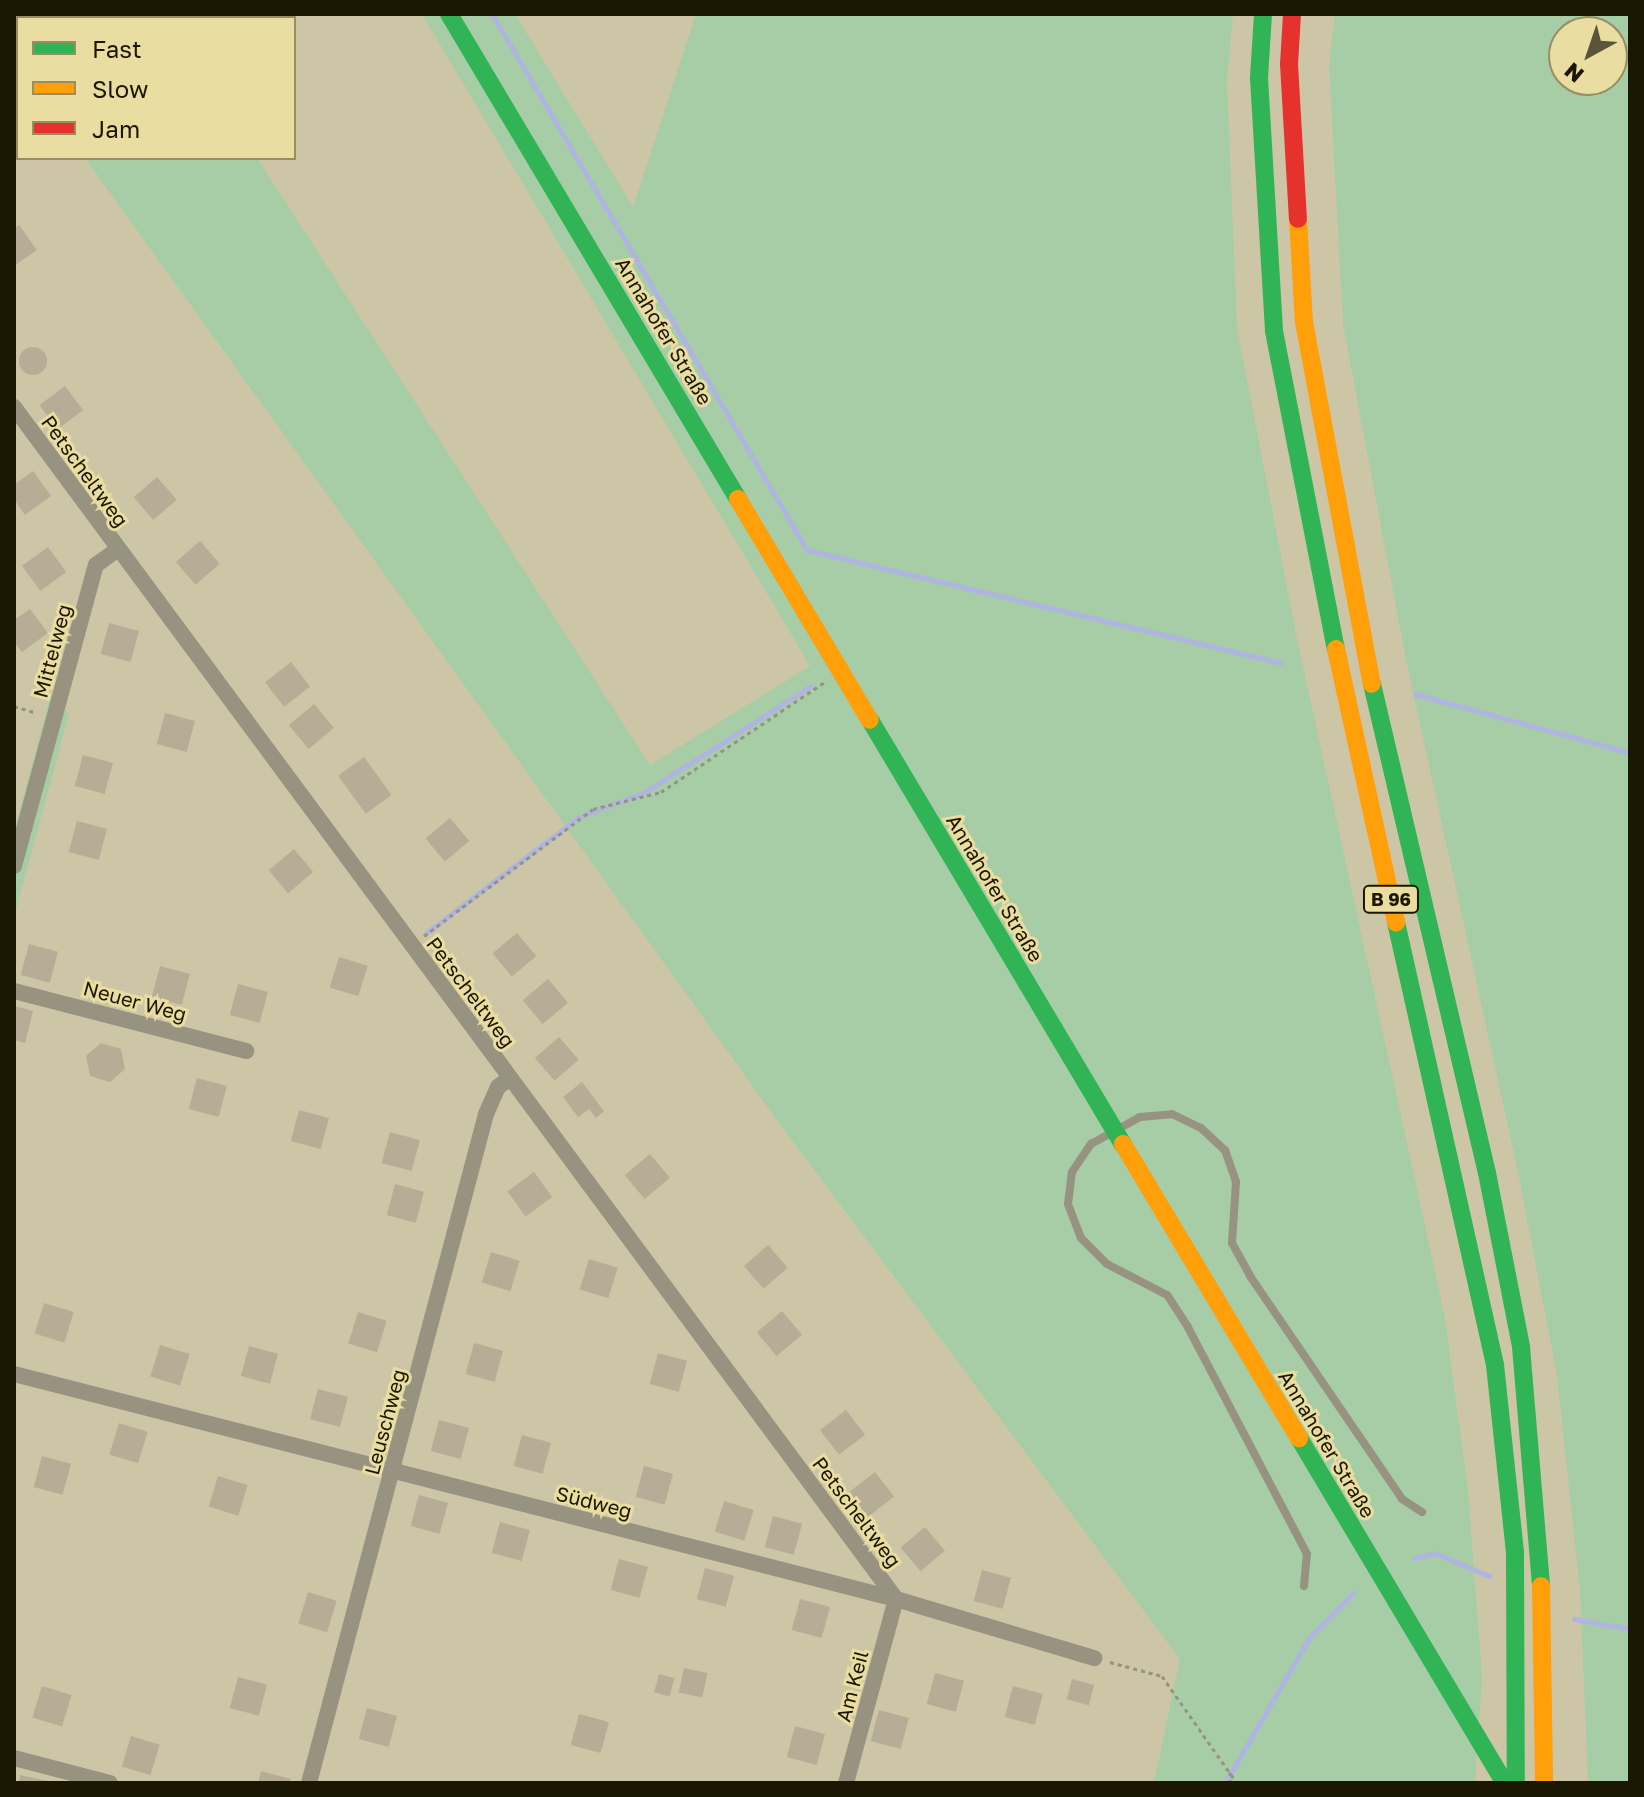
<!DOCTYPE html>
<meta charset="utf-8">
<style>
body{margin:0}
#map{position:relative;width:1644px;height:1797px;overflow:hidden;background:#ccc6a6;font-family:"Golos Text",sans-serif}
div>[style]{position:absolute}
.built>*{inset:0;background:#d2c895}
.green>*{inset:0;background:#a6cda6}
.stream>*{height:5px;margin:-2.5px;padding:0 2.5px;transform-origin:2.5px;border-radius:2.5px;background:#afb5e0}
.building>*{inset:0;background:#b6ad96;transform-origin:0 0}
.round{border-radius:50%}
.path>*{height:3px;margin-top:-1.5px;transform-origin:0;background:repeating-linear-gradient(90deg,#96937f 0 4px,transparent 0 8px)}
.lane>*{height:8px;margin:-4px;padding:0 4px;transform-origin:4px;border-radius:4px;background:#979380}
.street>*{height:16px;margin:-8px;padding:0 8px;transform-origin:8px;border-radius:8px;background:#979380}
.fast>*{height:18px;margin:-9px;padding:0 9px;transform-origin:9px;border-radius:9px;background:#30b455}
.slow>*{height:18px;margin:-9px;padding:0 9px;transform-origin:9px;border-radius:9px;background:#ff9f0a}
.jam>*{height:18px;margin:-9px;padding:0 9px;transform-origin:9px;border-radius:9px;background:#e5322d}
span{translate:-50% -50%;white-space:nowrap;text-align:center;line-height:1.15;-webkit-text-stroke:6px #e9dda2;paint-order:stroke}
.shield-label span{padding:2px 6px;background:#e9dda2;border:2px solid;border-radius:6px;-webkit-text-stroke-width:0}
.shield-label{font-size:18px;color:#1b1702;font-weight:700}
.street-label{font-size:20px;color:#1b1702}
.frame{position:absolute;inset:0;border:16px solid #1b1702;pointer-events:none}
.legend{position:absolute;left:16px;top:16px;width:280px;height:144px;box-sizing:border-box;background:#e9dda2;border:2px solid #978e62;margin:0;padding:10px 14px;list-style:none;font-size:24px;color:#1b1702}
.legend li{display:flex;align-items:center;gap:16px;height:40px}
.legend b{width:40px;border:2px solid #978e62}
.north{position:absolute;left:1548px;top:16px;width:80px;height:80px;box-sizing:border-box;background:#e9dda2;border:2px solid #978e62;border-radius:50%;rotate:220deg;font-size:22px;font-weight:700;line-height:32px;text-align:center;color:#1b1702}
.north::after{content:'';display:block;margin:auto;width:28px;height:36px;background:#59543b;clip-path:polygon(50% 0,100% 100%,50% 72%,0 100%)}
</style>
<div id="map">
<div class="built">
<i style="clip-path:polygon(14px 14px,118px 14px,18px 18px,18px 66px)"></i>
</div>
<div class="green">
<i style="clip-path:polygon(422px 14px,515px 14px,633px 207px,696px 14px,1233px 14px,1227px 81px,1237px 328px,1296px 634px,1444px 1313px,1468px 1490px,1482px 1677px,1475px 1783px,1154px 1783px,1180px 1659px,782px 1127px,85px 158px,257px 158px,650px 765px,810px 666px)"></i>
<i style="clip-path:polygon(evenodd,1335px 14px,1630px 14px,1630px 1783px,1588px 1783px,1580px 1591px,1557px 1376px,1518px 1172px,1406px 660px,1343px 324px,1329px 65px,1335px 14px,1612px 32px,1612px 80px,1564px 80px,1564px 32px,1612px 32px)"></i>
<i style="clip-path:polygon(51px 694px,69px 714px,14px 917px,14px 832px)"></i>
</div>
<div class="stream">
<i style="left:492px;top:14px;width:622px;rotate:59.56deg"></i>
<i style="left:807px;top:550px;width:487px;rotate:13.4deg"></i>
<i style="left:1415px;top:694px;width:223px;rotate:15.3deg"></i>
<i style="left:426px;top:933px;width:192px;rotate:-37.2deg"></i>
<i style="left:579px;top:817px;width:71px;rotate:-20.7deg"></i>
<i style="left:645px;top:792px;width:197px;rotate:-32.6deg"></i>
<i style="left:1414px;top:1558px;width:22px;rotate:-13deg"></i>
<i style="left:1435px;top:1553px;width:59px;rotate:23.1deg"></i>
<i style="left:1574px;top:1619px;width:57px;rotate:10.1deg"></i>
<i style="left:1225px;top:1783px;width:168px;rotate:-59.9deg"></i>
<i style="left:1309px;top:1638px;width:63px;rotate:-45.6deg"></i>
</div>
<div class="building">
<i style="clip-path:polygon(19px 225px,37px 250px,14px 266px,14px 228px)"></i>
<i class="round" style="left:19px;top:347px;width:28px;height:28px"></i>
<i style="left:65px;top:386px;width:30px;height:32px;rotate:53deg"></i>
<i style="clip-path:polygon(33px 471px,51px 496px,25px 515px,14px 499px,14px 485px)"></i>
<i style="left:157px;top:477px;width:30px;height:31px;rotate:49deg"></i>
<i style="left:200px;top:541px;width:30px;height:32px;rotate:49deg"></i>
<i style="left:48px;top:547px;width:31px;height:32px;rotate:54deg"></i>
<i style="clip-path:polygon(30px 609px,48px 633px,22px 652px,14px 642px,14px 620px)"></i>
<i style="left:109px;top:623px;width:31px;height:32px;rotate:15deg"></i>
<i style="left:291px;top:662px;width:31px;height:33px;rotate:52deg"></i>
<i style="left:314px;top:704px;width:31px;height:33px;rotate:50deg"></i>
<i style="left:165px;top:713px;width:31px;height:32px;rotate:15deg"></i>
<i style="left:83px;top:755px;width:31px;height:32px;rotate:15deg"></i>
<i style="left:364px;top:757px;width:47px;height:32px;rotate:54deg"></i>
<i style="left:450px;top:818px;width:30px;height:32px;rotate:50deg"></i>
<i style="left:77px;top:821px;width:31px;height:32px;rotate:15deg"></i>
<i style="left:294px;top:849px;width:30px;height:33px;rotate:50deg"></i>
<i style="left:517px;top:933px;width:30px;height:32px;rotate:50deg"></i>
<i style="left:29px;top:944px;width:30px;height:32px;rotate:15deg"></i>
<i style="left:339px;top:957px;width:30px;height:32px;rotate:17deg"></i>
<i style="left:160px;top:966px;width:31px;height:32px;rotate:15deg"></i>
<i style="left:548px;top:979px;width:31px;height:33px;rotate:50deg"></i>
<i style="left:238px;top:984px;width:31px;height:32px;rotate:15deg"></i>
<i style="clip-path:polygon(14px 1006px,33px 1011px,25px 1043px,14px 1040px)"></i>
<i style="left:559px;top:1037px;width:30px;height:32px;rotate:49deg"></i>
<i style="clip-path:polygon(101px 1043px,121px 1049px,125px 1069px,110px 1082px,90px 1076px,86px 1056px)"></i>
<i style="left:197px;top:1078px;width:31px;height:32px;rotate:15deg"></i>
<i style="clip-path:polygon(582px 1082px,604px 1111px,596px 1118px,589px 1109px,578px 1117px,563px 1097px)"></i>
<i style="left:299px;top:1110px;width:31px;height:32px;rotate:15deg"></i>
<i style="left:390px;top:1132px;width:31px;height:32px;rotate:15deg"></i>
<i style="left:650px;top:1154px;width:31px;height:33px;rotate:50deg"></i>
<i style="left:534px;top:1172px;width:31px;height:33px;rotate:54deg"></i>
<i style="left:395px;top:1184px;width:30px;height:32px;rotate:15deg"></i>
<i style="left:768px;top:1245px;width:30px;height:32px;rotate:49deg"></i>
<i style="left:491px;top:1252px;width:30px;height:32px;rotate:17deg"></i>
<i style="left:589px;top:1259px;width:30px;height:32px;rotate:17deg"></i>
<i style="left:44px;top:1303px;width:31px;height:32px;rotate:17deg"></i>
<i style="left:782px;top:1311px;width:31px;height:33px;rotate:50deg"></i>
<i style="left:358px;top:1312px;width:30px;height:33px;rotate:17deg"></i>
<i style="left:474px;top:1343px;width:30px;height:32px;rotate:15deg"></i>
<i style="left:160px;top:1345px;width:31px;height:33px;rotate:17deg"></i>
<i style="left:249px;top:1346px;width:30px;height:31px;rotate:15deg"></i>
<i style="left:658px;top:1353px;width:30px;height:32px;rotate:15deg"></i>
<i style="left:318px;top:1389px;width:31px;height:31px;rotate:15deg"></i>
<i style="left:846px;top:1410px;width:31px;height:33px;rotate:52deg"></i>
<i style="left:439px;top:1420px;width:31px;height:32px;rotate:15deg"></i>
<i style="left:119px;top:1423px;width:30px;height:33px;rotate:17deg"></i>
<i style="left:522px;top:1435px;width:30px;height:32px;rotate:15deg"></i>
<i style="left:42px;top:1456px;width:30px;height:32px;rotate:15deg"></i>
<i style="left:644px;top:1466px;width:30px;height:32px;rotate:15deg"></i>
<i style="left:875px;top:1472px;width:31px;height:33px;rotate:52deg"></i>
<i style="left:218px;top:1476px;width:31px;height:32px;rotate:17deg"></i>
<i style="left:419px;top:1495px;width:30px;height:32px;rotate:15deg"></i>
<i style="left:724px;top:1501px;width:31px;height:32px;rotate:17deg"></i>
<i style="left:773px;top:1516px;width:30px;height:32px;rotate:15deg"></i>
<i style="left:500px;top:1522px;width:31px;height:32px;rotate:15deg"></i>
<i style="left:925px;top:1527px;width:31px;height:32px;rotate:50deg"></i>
<i style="left:619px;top:1559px;width:30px;height:32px;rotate:15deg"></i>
<i style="left:705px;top:1568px;width:30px;height:32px;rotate:15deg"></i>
<i style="left:982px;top:1570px;width:30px;height:32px;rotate:15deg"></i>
<i style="left:308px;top:1592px;width:30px;height:33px;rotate:17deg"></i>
<i style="left:800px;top:1599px;width:31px;height:32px;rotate:15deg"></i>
<i style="left:684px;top:1668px;width:24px;height:25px;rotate:12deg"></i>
<i style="left:935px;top:1673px;width:30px;height:32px;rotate:15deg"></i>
<i style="left:659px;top:1674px;width:16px;height:19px;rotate:15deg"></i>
<i style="left:238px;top:1677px;width:30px;height:32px;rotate:15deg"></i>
<i style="left:1072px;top:1679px;width:23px;height:21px;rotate:15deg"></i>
<i style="left:42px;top:1686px;width:31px;height:33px;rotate:17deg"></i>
<i style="left:1013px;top:1686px;width:31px;height:32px;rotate:15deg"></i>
<i style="left:367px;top:1708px;width:31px;height:32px;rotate:15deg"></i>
<i style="left:879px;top:1710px;width:31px;height:32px;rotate:15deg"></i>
<i style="left:579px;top:1714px;width:31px;height:32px;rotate:15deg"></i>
<i style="left:795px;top:1726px;width:31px;height:32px;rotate:15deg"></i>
<i style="left:131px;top:1736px;width:30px;height:32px;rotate:17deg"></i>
<i style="clip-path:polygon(261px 1771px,291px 1779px,289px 1783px,258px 1783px)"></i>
<i style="clip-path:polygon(20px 1775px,54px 1782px,54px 1783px,19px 1783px)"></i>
</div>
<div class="path">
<i style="left:14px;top:706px;width:24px;rotate:17deg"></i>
<i style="left:424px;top:936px;width:211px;rotate:-36.9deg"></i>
<i style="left:593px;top:809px;width:70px;rotate:-14deg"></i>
<i style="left:661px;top:792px;width:199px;rotate:-33.9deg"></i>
<i style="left:1110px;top:1662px;width:54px;rotate:15.1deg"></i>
<i style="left:1162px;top:1676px;width:131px;rotate:55deg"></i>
<i style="left:1230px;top:1772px;width:11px;rotate:90deg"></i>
</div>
<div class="lane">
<i style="left:1304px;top:1586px;width:32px;rotate:-85deg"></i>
<i style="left:1307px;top:1554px;width:256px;rotate:-117.7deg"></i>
<i style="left:1188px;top:1327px;width:38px;rotate:-123deg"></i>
<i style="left:1167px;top:1295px;width:68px;rotate:-152.7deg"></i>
<i style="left:1107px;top:1264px;width:37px;rotate:-135deg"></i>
<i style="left:1081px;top:1238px;width:36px;rotate:-111deg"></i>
<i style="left:1068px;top:1204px;width:32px;rotate:-83deg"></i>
<i style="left:1072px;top:1172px;width:34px;rotate:-56deg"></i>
<i style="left:1091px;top:1144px;width:56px;rotate:-28.9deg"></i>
<i style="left:1140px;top:1117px;width:32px;rotate:-5deg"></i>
<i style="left:1172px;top:1114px;width:32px;rotate:26deg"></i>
<i style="left:1201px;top:1128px;width:33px;rotate:43deg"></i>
<i style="left:1225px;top:1150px;width:34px;rotate:71deg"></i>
<i style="left:1236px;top:1182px;width:61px;rotate:93.8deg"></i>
<i style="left:1232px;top:1243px;width:38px;rotate:61deg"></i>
<i style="left:1250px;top:1276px;width:270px;rotate:55.7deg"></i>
<i style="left:1402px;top:1499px;width:24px;rotate:33deg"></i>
</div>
<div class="street">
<i style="left:14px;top:407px;width:1483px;rotate:53.5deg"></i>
<i style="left:896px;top:1599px;width:191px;rotate:105.2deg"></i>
<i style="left:14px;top:866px;width:312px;rotate:-74.8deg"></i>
<i style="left:96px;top:565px;width:27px;rotate:-36deg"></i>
<i style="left:14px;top:991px;width:240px;rotate:14.5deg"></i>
<i style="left:14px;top:1374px;width:910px;rotate:14.31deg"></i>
<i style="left:896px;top:1599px;width:207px;rotate:16.6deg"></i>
<i style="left:14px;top:1758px;width:99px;rotate:14.6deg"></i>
<i style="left:309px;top:1783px;width:692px;rotate:-75.18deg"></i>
<i style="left:486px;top:1114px;width:30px;rotate:-66deg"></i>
<i style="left:498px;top:1087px;width:15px;rotate:-37deg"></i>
</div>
<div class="fast">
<i style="left:449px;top:14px;width:565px;rotate:59.21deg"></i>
<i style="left:1263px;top:14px;width:64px;rotate:93.6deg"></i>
<i style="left:1259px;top:78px;width:253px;rotate:86.6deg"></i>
<i style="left:1274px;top:331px;width:324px;rotate:79deg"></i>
<i style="left:1372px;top:684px;width:502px;rotate:76.77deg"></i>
<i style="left:1487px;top:1173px;width:177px;rotate:78.9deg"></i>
<i style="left:1521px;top:1347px;width:240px;rotate:85.2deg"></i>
<i style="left:870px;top:720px;width:494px;rotate:59.2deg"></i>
<i style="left:1396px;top:922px;width:454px;rotate:77.4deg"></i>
<i style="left:1495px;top:1365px;width:189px;rotate:83.9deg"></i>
<i style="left:1515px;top:1553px;width:230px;rotate:89.8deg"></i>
<i style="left:1299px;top:1438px;width:402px;rotate:59.2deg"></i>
</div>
<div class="slow">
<i style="left:1298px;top:219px;width:103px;rotate:86.7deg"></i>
<i style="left:1304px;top:322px;width:368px;rotate:79.4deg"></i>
<i style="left:738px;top:499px;width:257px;rotate:59.2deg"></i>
<i style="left:1336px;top:649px;width:280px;rotate:77.6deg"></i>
<i style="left:1123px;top:1144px;width:343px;rotate:59.1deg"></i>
<i style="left:1541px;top:1586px;width:197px;rotate:89.1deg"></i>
</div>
<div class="jam">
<i style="left:1292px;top:14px;width:50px;rotate:93.4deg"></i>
<i style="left:1289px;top:64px;width:155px;rotate:86.7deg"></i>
</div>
<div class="shield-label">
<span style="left:1391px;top:899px">B 96</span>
</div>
<div class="street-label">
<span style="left:664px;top:331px;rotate:59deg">Annahofer Straße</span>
<span style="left:85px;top:471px;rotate:54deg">Petscheltweg</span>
<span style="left:52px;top:651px;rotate:-75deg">Mittelweg</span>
<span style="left:995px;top:888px;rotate:59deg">Annahofer Straße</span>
<span style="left:471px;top:992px;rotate:53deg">Petscheltweg</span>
<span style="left:135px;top:1001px;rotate:15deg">Neuer Weg</span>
<span style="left:385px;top:1422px;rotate:-75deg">Leuschweg</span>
<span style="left:1327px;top:1444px;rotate:59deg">Annahofer Straße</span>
<span style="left:594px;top:1502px;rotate:14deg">Südweg</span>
<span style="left:857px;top:1512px;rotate:53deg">Petscheltweg</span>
<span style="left:852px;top:1686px;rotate:-75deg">Am Keil</span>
</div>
<div class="frame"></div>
<ul class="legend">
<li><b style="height:10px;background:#30b455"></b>Fast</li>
<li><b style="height:10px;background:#ff9f0a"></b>Slow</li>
<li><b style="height:10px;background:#e5322d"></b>Jam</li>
</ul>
<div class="north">N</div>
</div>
